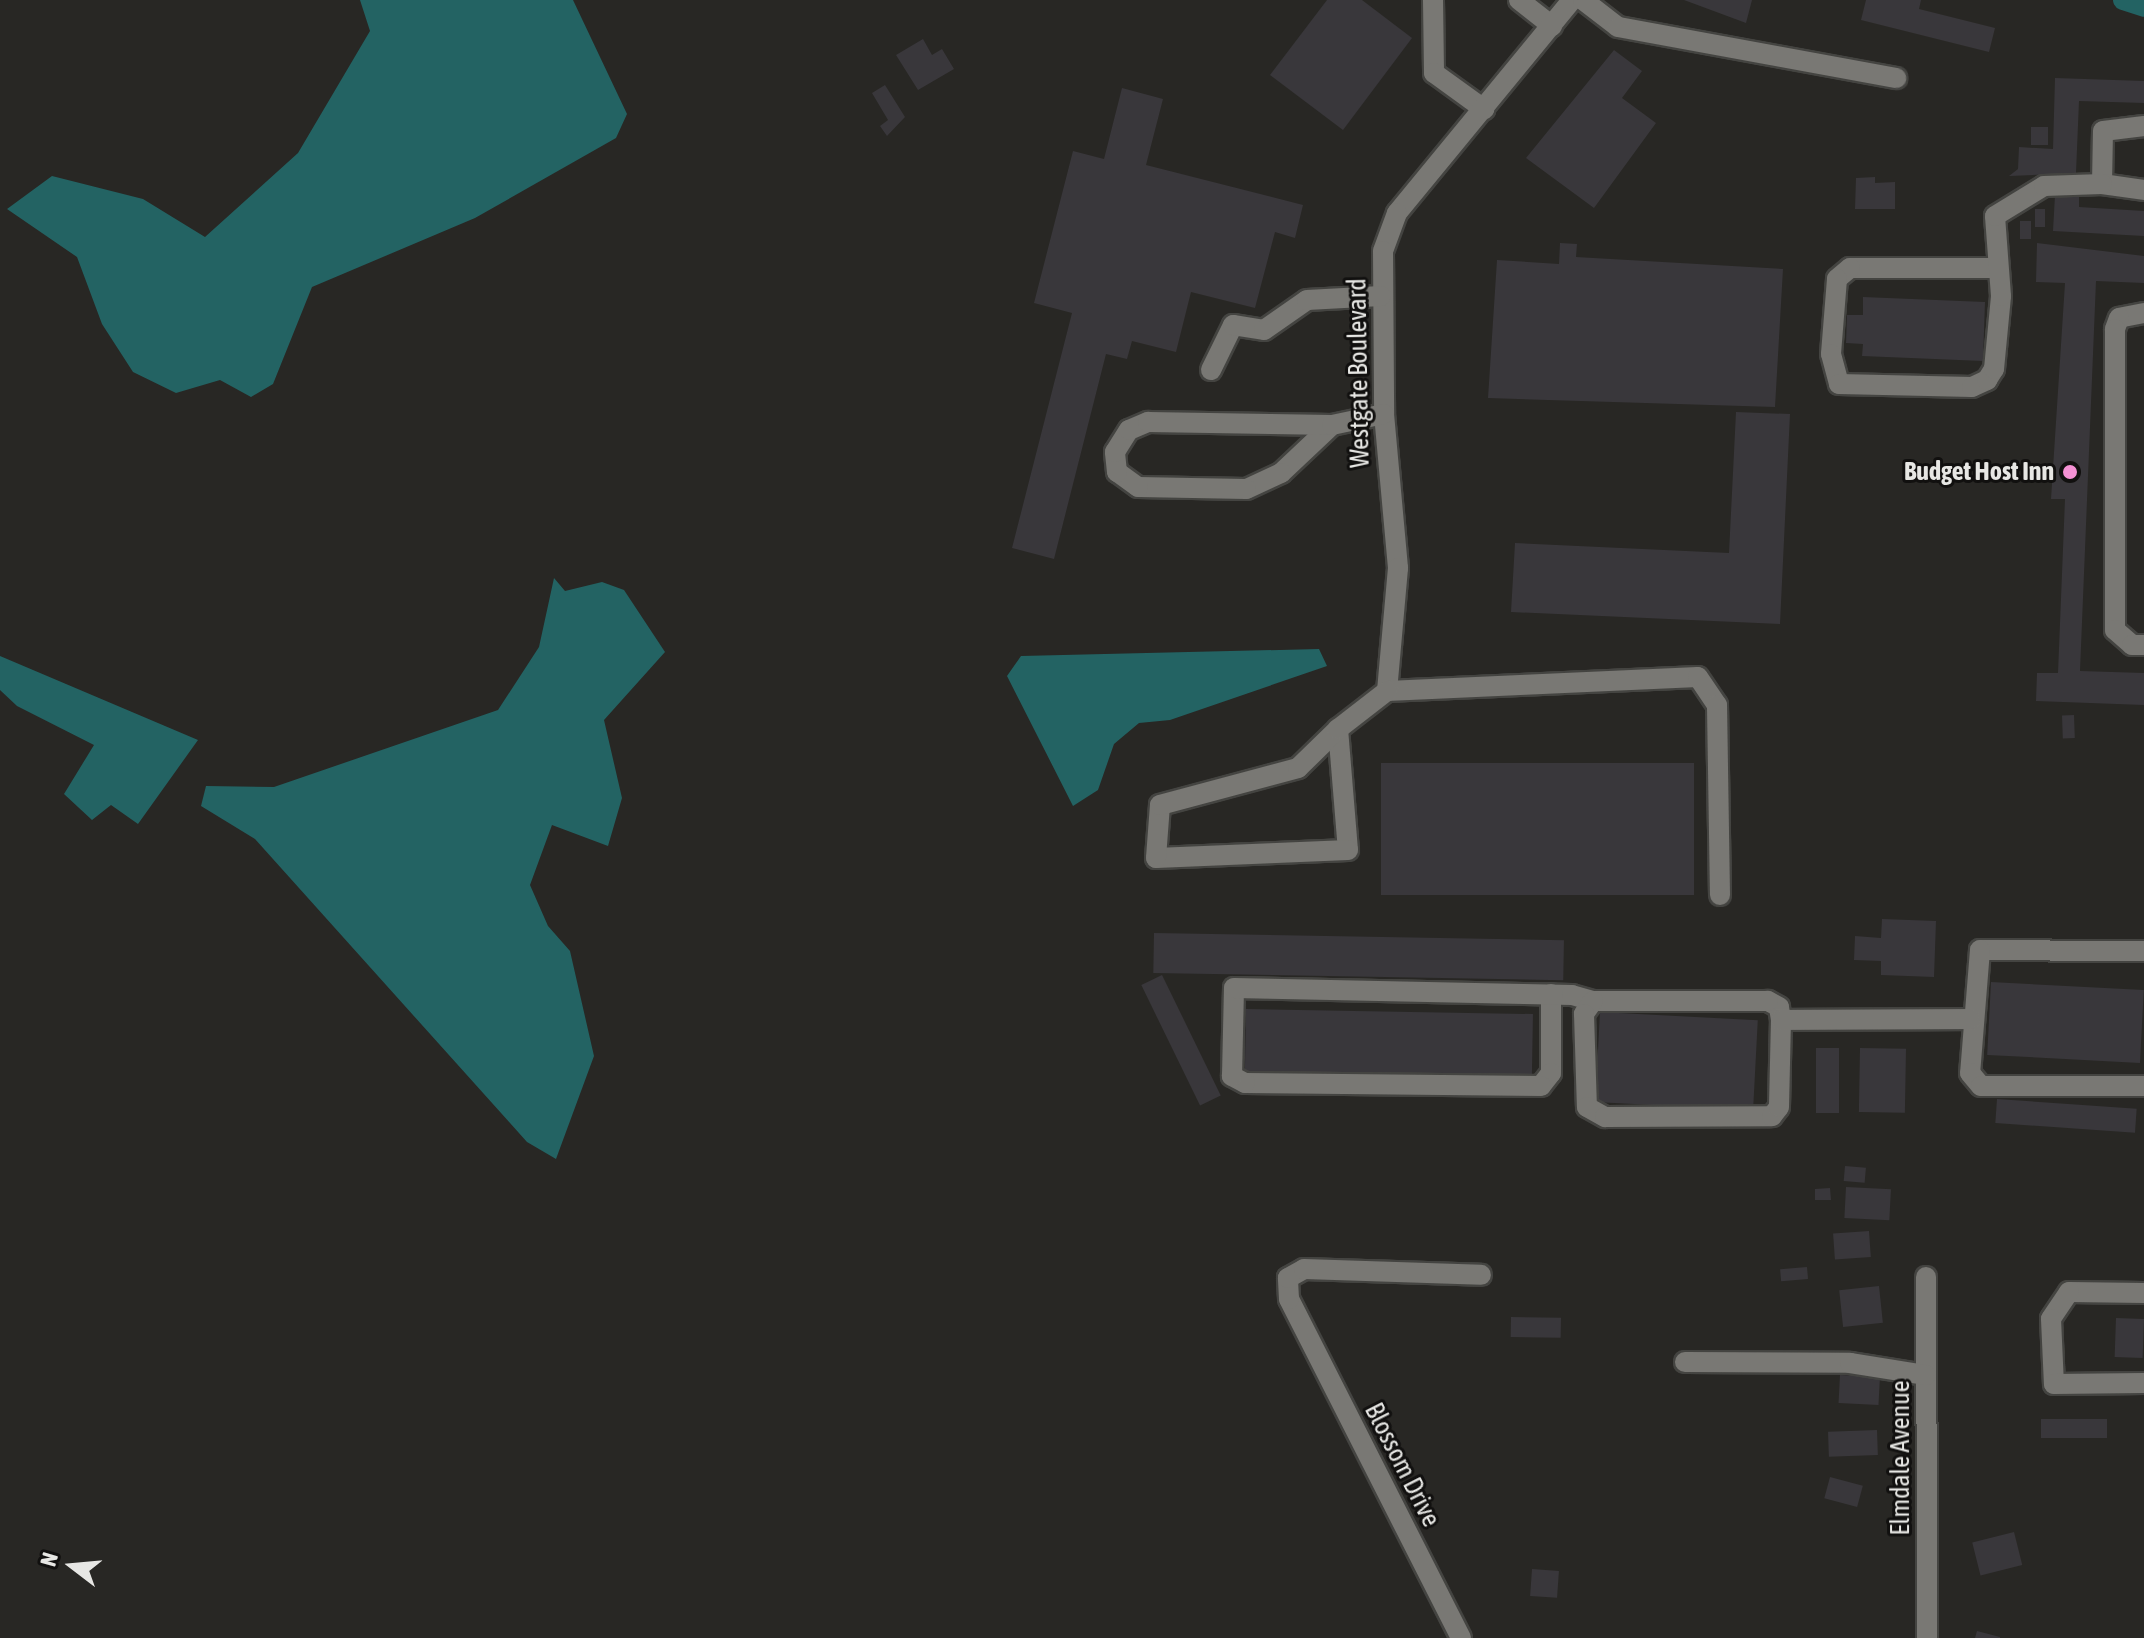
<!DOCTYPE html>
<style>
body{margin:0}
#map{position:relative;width:2144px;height:1638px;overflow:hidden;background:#282724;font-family:"Asap Condensed",sans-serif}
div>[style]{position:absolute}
.water>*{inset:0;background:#236363}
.canal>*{height:20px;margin:-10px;padding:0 10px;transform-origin:10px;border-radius:10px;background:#236363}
.building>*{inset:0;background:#39373b;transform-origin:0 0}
.roads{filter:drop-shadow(2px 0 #444441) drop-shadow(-2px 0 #444441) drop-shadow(0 2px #444441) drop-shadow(0 -2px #444441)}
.minor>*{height:20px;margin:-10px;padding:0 10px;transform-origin:10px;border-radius:10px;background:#797874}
.dots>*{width:22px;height:22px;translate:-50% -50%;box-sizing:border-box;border:4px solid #11100f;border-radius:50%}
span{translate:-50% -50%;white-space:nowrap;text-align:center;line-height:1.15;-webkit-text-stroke:6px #11100f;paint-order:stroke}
.street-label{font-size:26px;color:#e7e7e4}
.poi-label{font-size:26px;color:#e7e7e4;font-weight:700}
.right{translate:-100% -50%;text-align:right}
.north{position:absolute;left:32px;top:1526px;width:80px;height:80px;-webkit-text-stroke:6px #11100f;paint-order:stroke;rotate:286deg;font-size:22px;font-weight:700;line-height:32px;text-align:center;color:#e7e7e4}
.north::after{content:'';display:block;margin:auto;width:28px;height:36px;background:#e7e7e4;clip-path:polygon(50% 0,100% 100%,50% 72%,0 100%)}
</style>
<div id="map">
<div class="water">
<i style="clip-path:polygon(360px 0,573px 0,627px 114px,616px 138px,475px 218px,312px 287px,273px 384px,251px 397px,220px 380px,176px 393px,133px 372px,102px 324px,77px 257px,7px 209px,52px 176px,143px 199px,205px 237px,298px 153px,370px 31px)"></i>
<i style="clip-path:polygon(554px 578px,565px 591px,602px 582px,624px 590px,665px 652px,604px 720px,622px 798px,608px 846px,552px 825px,530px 885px,548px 926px,570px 951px,594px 1056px,556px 1159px,527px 1142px,255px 839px,201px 806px,206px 786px,274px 787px,498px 710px,539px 647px)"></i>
<i style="clip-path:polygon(1319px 649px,1327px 666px,1170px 720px,1139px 723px,1114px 744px,1098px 790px,1073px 806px,1007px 676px,1021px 656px)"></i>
<i style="clip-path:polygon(0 656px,198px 740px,138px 824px,111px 805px,92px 820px,64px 794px,94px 745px,17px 706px,0 690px)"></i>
</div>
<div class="canal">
<i style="left:2123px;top:0;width:22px;rotate:18deg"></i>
</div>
<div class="building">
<i style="clip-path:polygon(1327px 0,1362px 0,1412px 38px,1343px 130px,1270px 75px)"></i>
<i style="clip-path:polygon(1684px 0,1752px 0,1746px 23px)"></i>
<i style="clip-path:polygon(1866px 0,1921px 0,1919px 9px,1995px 28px,1989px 52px,1861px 20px)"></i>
<i style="clip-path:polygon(923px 39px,932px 55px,942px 49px,954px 69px,918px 90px,896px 55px)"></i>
<i style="clip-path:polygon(1614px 50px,1642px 71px,1622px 98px,1656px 123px,1594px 208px,1526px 158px)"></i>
<i style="clip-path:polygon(2055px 78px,2144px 81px,2144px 103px,2079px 101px,2076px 173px,2009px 176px,2018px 169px,2019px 147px,2053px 149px)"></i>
<i style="clip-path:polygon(885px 85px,905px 117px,887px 136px,880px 126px,888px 120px,872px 93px)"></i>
<i style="clip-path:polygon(1122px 88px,1163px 99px,1146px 165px,1303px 205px,1295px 238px,1275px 232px,1255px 308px,1191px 292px,1176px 352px,1132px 341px,1127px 359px,1106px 354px,1054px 559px,1012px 548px,1072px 313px,1034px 303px,1073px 151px,1104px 159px)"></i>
<i style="left:2031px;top:127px;width:17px;height:18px"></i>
<i style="clip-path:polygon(1875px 177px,1875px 183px,1895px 182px,1895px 209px,1855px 209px,1856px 178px)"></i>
<i style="clip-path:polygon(2055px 195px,2079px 196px,2079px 207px,2144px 211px,2144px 236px,2053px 231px)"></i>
<i style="left:2035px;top:209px;width:10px;height:18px"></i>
<i style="left:2031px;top:221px;width:18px;height:11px;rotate:90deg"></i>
<i style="clip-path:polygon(1560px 243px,1577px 244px,1576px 257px,1783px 269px,1775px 407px,1488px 398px,1497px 260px,1559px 264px)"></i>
<i style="clip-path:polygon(2037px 243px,2144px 256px,2144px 283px,2096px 281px,2080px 671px,2144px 673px,2144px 705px,2036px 701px,2037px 673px,2058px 673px,2065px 499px,2051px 499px,2065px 283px,2036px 282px)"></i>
<i style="clip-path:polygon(1863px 297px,1985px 302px,1983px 361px,1862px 356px,1863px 344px,1846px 343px,1847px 315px,1863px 315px)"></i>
<i style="clip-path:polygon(1736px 412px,1790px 414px,1780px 624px,1511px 612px,1515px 543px,1729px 553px)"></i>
<i style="left:2074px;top:715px;width:23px;height:12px;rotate:88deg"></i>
<i style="left:1694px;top:763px;width:132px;height:313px;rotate:90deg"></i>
<i style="clip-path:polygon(1882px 919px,1936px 921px,1934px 977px,1881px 975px,1881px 961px,1854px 960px,1855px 936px,1881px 938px)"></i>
<i style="left:1154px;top:933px;width:410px;height:40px;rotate:1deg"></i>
<i style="left:1162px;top:975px;width:134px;height:23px;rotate:64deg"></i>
<i style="left:1991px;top:982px;width:153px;height:73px;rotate:3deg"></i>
<i style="left:1246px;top:1009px;width:287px;height:62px;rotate:1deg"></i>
<i style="left:1600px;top:1012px;width:158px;height:90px;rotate:3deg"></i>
<i style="left:1816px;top:1048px;width:23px;height:65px"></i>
<i style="left:1860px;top:1048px;width:46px;height:64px;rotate:1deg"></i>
<i style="left:1997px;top:1099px;width:140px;height:24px;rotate:4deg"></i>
<i style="left:1845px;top:1166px;width:21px;height:15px;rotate:5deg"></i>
<i style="left:1846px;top:1187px;width:45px;height:31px;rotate:3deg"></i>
<i style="clip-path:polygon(1830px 1188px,1831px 1200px,1815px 1200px,1815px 1189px)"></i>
<i style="left:1869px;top:1231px;width:26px;height:36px;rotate:86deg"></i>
<i style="left:1807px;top:1267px;width:12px;height:27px;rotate:85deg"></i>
<i style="left:1879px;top:1286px;width:37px;height:40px;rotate:84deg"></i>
<i style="left:1511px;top:1317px;width:50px;height:20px;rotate:1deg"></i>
<i style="left:2116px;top:1318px;width:28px;height:39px;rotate:2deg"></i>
<i style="left:1840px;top:1375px;width:40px;height:28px;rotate:3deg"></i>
<i style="left:2041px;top:1419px;width:66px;height:19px"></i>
<i style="left:1877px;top:1430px;width:25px;height:49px;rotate:88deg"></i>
<i style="left:1830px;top:1477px;width:34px;height:22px;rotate:15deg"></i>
<i style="left:2014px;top:1532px;width:34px;height:43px;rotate:76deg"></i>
<i style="left:1532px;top:1569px;width:27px;height:27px;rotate:4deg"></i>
<i style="clip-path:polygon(1977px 1631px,2000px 1637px,2000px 1638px,1975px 1638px)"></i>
</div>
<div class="roads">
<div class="minor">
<i style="left:1433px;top:0;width:73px;rotate:89.2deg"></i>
<i style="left:1434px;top:73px;width:62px;rotate:35.8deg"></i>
<i style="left:1519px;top:0;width:42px;rotate:38.2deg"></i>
<i style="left:1572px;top:0;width:276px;rotate:129.4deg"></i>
<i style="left:1397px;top:213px;width:40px;rotate:110.2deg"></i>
<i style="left:1383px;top:251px;width:163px;rotate:89.6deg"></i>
<i style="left:1384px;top:414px;width:155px;rotate:84.8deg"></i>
<i style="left:1398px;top:568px;width:123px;rotate:95.1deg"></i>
<i style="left:1387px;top:691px;width:311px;rotate:-2.6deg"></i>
<i style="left:1698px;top:677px;width:34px;rotate:56deg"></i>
<i style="left:1717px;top:705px;width:190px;rotate:89.1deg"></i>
<i style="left:1583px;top:0;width:44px;rotate:37.6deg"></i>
<i style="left:1618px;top:27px;width:283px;rotate:10.4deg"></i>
<i style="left:2144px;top:126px;width:41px;rotate:173deg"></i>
<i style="left:2103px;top:131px;width:53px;rotate:91.1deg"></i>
<i style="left:2102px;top:184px;width:42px;rotate:8.1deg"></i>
<i style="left:1997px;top:268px;width:147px;rotate:180deg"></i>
<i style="left:1850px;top:268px;width:17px;rotate:140deg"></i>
<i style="left:1837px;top:279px;width:75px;rotate:94.6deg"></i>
<i style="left:1831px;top:354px;width:31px;rotate:75deg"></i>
<i style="left:1839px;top:384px;width:133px;rotate:1.3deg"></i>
<i style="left:1972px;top:387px;width:17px;rotate:-25deg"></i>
<i style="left:1987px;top:380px;width:13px;rotate:-58deg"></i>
<i style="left:1994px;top:369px;width:73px;rotate:-84.5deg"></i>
<i style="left:2001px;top:296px;width:80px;rotate:-94.3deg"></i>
<i style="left:1995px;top:216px;width:57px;rotate:-31.5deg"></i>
<i style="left:2044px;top:186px;width:58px;rotate:-2deg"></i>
<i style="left:2144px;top:313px;width:25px;rotate:169deg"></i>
<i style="left:2119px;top:318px;width:12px;rotate:110deg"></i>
<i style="left:2115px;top:329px;width:301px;rotate:90deg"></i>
<i style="left:2115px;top:630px;width:23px;rotate:41deg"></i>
<i style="left:2132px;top:645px;width:12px"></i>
<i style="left:1211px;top:370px;width:50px;rotate:-63.9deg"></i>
<i style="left:1233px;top:325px;width:31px;rotate:9deg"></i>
<i style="left:1264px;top:330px;width:52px;rotate:-34.9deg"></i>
<i style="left:1307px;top:300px;width:74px;rotate:-3.1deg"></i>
<i style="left:1332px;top:425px;width:70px;rotate:136.7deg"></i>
<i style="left:1281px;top:473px;width:38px;rotate:155deg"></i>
<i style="left:1246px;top:489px;width:108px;rotate:-178.9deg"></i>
<i style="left:1138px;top:487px;width:26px;rotate:-144deg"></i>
<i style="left:1117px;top:472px;width:20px;rotate:-96deg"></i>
<i style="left:1115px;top:452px;width:26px;rotate:-58deg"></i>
<i style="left:1129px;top:430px;width:21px;rotate:-23deg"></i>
<i style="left:1148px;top:422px;width:184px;rotate:0.9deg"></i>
<i style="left:1332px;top:425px;width:53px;rotate:-11.9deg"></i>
<i style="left:1338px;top:729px;width:121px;rotate:85.3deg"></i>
<i style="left:1348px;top:850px;width:192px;rotate:177.6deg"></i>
<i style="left:1156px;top:858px;width:53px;rotate:-85.7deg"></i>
<i style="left:1160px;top:805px;width:143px;rotate:-15deg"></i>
<i style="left:1298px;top:768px;width:56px;rotate:-44.3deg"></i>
<i style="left:1338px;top:729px;width:62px;rotate:-37.8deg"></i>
<i style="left:2144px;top:951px;width:164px;rotate:-179.7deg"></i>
<i style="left:1980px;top:950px;width:123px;rotate:94.6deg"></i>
<i style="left:1970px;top:1073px;width:17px;rotate:50deg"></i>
<i style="left:1981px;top:1086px;width:163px"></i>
<i style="left:1551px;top:994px;width:79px;rotate:90deg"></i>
<i style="left:1551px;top:1073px;width:16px;rotate:128deg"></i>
<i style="left:1541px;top:1086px;width:296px;rotate:-179.4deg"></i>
<i style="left:1245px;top:1083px;width:15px;rotate:-152deg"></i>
<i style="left:1232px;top:1076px;width:88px;rotate:-88.7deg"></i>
<i style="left:1234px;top:988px;width:338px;rotate:1.2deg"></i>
<i style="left:1572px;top:995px;width:22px;rotate:16deg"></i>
<i style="left:1781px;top:1020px;width:13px;rotate:-99deg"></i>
<i style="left:1779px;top:1007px;width:13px;rotate:-151deg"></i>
<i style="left:1768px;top:1001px;width:175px;rotate:180deg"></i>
<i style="left:1593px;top:1001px;width:16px;rotate:125deg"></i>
<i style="left:1584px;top:1014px;width:93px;rotate:88.2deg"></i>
<i style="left:1587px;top:1107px;width:21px;rotate:29deg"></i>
<i style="left:1605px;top:1117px;width:167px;rotate:-0.3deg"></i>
<i style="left:1772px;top:1116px;width:11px;rotate:-52deg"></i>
<i style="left:1779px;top:1107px;width:87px;rotate:-88.7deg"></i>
<i style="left:1781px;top:1020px;width:189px;rotate:-0.3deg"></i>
<i style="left:1926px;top:1277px;width:361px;rotate:89.8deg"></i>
<i style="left:2144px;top:1293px;width:75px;rotate:-179.2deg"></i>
<i style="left:2069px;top:1292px;width:32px;rotate:124deg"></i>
<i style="left:2051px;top:1319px;width:65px;rotate:87.4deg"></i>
<i style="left:2054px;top:1384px;width:90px;rotate:-0.6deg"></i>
<i style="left:1685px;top:1362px;width:165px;rotate:0.3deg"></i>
<i style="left:1850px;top:1363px;width:77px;rotate:9deg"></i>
<i style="left:1461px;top:1638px;width:380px;rotate:-116.9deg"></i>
<i style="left:1289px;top:1299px;width:21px;rotate:-93deg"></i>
<i style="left:1288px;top:1278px;width:18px;rotate:-29deg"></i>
<i style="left:1304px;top:1269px;width:177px;rotate:1.9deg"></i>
</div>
</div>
<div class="dots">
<i style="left:2070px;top:472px;background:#f491d4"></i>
</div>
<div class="street-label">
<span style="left:1359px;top:373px;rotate:-91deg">Westgate Boulevard</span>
<span style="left:1901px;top:1458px;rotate:-90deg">Elmdale Avenue</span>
<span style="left:1402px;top:1465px;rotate:63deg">Blossom Drive</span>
</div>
<div class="poi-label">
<span class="right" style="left:2054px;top:472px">Budget Host Inn</span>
</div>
<div class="north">N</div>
</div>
